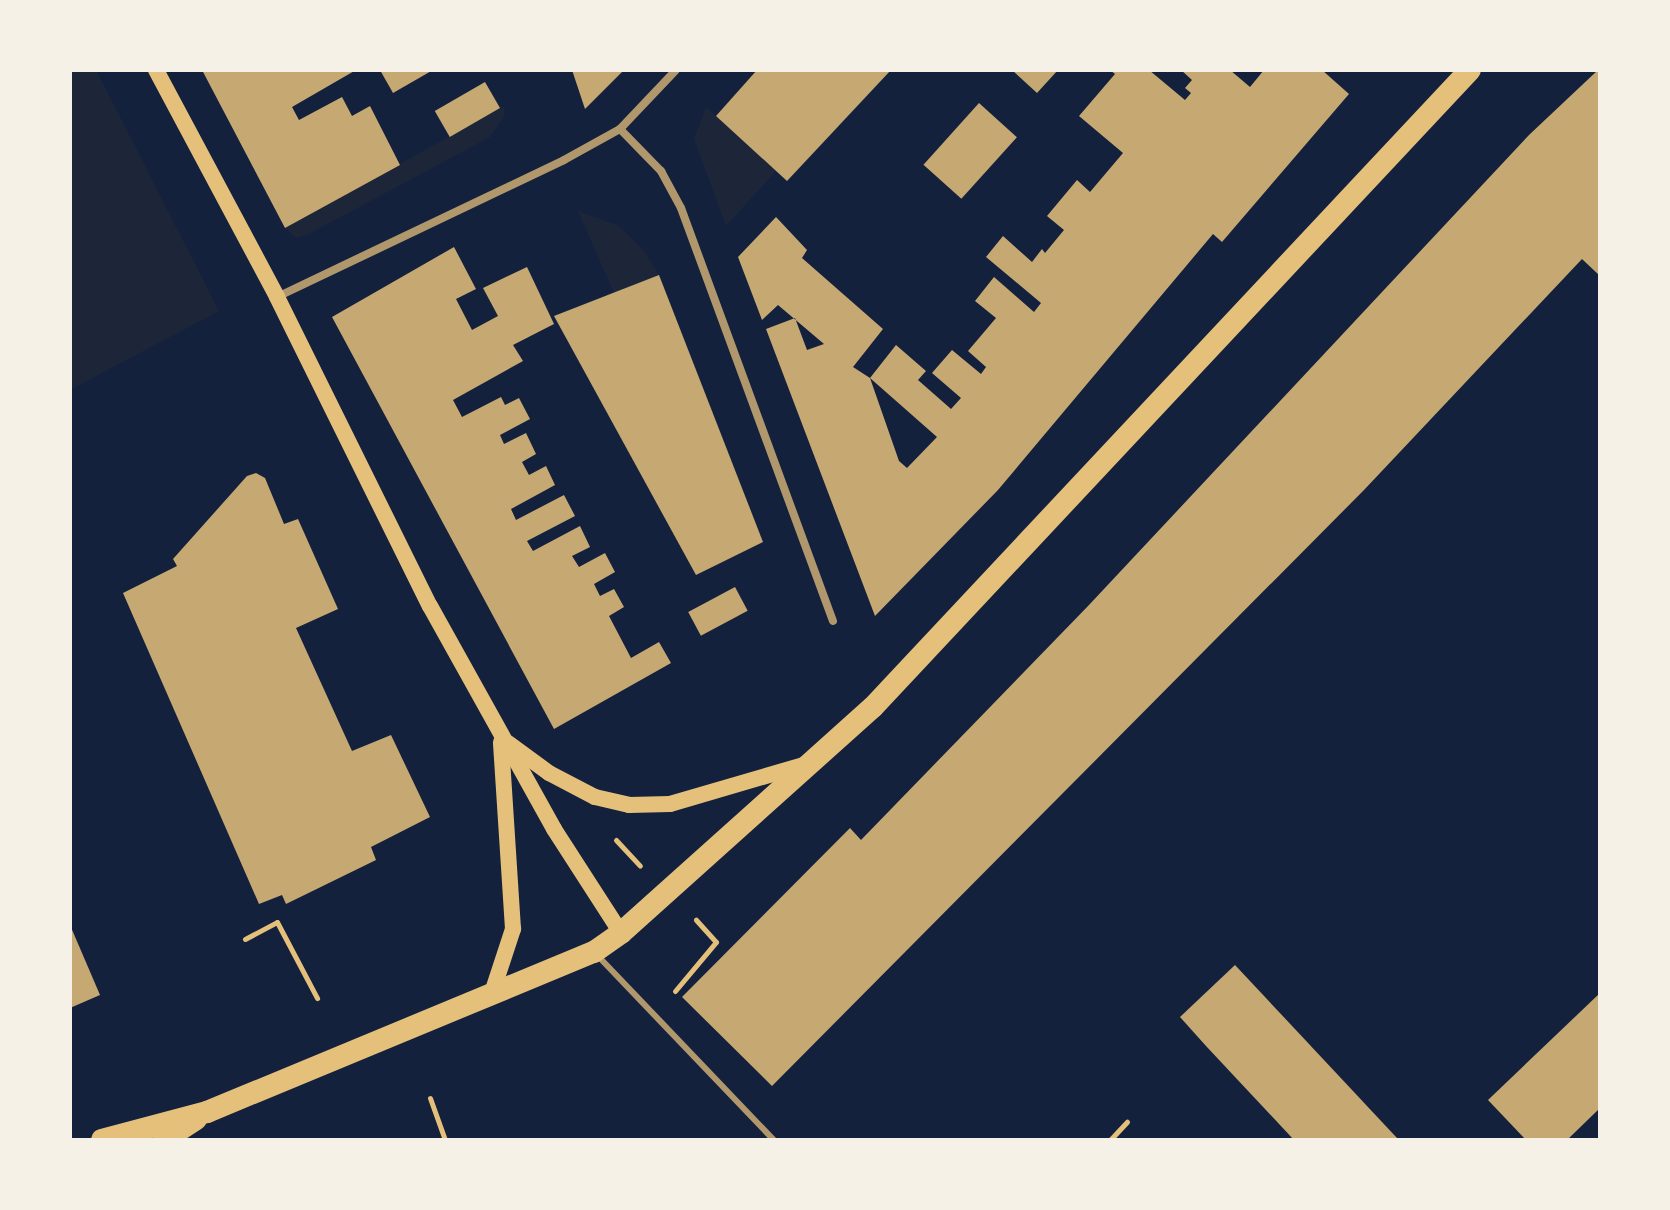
<!DOCTYPE html>
<style>
body{margin:0}
#map{position:relative;width:1670px;height:1210px;overflow:hidden;background:#14213d;font-family:"Work Sans",sans-serif}
div>[style]{position:absolute}
.green>*{inset:0;background:#1d2539}
.building>*{inset:0;background:#c6a872;transform-origin:0 0}
.path>*{height:5px;margin:-2.5px;padding:0 2.5px;transform-origin:2.5px;border-radius:2.5px;background:#e5c07b}
.service>*{height:6px;margin:-3px;padding:0 3px;transform-origin:3px;border-radius:3px;background:#b1986c}
.minor>*{height:8px;margin:-4px;padding:0 4px;transform-origin:4px;border-radius:4px;background:#b1986c}
.secondary>*{height:16px;margin:-8px;padding:0 8px;transform-origin:8px;border-radius:8px;background:#e5c07b}
.trunk>*{height:22px;margin:-11px;padding:0 11px;transform-origin:11px;border-radius:11px;background:#e5c07b}
span{translate:-50% -50%;white-space:nowrap;text-align:center;line-height:1.15;-webkit-text-stroke:6px #f6f1e7;paint-order:stroke}
.frame{position:absolute;inset:0;border:72px solid #f6f1e7;pointer-events:none}
</style>
<div id="map">
<div class="green">
<i style="clip-path:polygon(70px 70px,96px 70px,219px 311px,70px 390px)"></i>
<i style="clip-path:polygon(504px 106px,504px 117px,490px 137px,309px 234px,296px 238px,285px 228px)"></i>
<i style="clip-path:polygon(706px 107px,776px 171px,726px 226px,694px 139px)"></i>
<i style="clip-path:polygon(578px 211px,619px 226px,645px 252px,659px 275px,614px 293px)"></i>
</div>
<div class="building">
<i style="clip-path:polygon(202px 70px,356px 70px,292px 107px,299px 120px,342px 97px,352px 116px,370px 106px,400px 165px,285px 228px)"></i>
<i style="clip-path:polygon(380px 70px,433px 70px,393px 93px)"></i>
<i style="clip-path:polygon(572px 70px,624px 70px,585px 109px)"></i>
<i style="clip-path:polygon(757px 70px,891px 70px,787px 181px,716px 116px)"></i>
<i style="clip-path:polygon(1012px 70px,1058px 70px,1037px 93px)"></i>
<i style="clip-path:polygon(evenodd,1110px 70px,1149px 70px,1185px 100px,1191px 93px,1185px 88px,1192px 80px,1181px 70px,1230px 70px,1250px 87px,1264px 70px,1322px 70px,1349px 94px,1222px 242px,1213px 234px,998px 490px,875px 616px,766px 329px,795px 318px,807px 350px,824px 344px,778px 305px,762px 320px,738px 257px,776px 217px,807px 250px,802px 258px,883px 329px,853px 367px,870px 378px,896px 345px,926px 371px,918px 380px,951px 409px,961px 398px,932px 373px,952px 350px,981px 374px,986px 367px,968px 351px,996px 318px,975px 301px,994px 277px,1034px 312px,1041px 303px,986px 257px,1003px 236px,1032px 262px,1042px 249px,1045px 253px,1064px 230px,1047px 216px,1077px 180px,1090px 192px,1123px 153px,1079px 116px,1115px 74px,1110px 70px,870px 378px,937px 437px,907px 468px,899px 461px,870px 378px)"></i>
<i style="clip-path:polygon(1598px 70px,1600px 276px,1582px 259px,1364px 490px,772px 1086px,682px 997px,850px 828px,861px 840px,1089px 605px,1529px 135px)"></i>
<i style="left:485px;top:82px;width:30px;height:58px;rotate:60deg"></i>
<i style="left:979px;top:103px;width:51px;height:83px;rotate:42deg"></i>
<i style="clip-path:polygon(454px 247px,476px 289px,456px 299px,472px 330px,498px 316px,483px 288px,527px 267px,554px 324px,513px 345px,523px 361px,453px 400px,462px 417px,501px 397px,505px 405px,519px 398px,530px 419px,500px 435px,504px 444px,526px 433px,536px 454px,522px 462px,529px 475px,546px 466px,555px 485px,511px 509px,516px 520px,564px 495px,575px 516px,527px 541px,533px 551px,580px 526px,590px 547px,572px 556px,579px 567px,605px 553px,615px 572px,594px 584px,600px 596px,614px 589px,624px 607px,609px 616px,631px 658px,659px 642px,671px 663px,554px 729px,332px 317px)"></i>
<i style="clip-path:polygon(659px 275px,763px 542px,696px 575px,554px 316px)"></i>
<i style="clip-path:polygon(256px 473px,265px 478px,284px 524px,298px 519px,338px 609px,296px 628px,352px 751px,391px 735px,430px 817px,371px 847px,376px 860px,286px 904px,282px 895px,259px 904px,123px 593px,177px 566px,173px 559px,247px 476px)"></i>
<i style="left:735px;top:587px;width:27px;height:53px;rotate:62deg"></i>
<i style="clip-path:polygon(70px 925px,100px 995px,70px 1008px)"></i>
<i style="clip-path:polygon(1235px 965px,1397px 1138px,1395px 1140px,1294px 1140px,1206px 1046px,1180px 1017px)"></i>
<i style="clip-path:polygon(1600px 993px,1600px 1108px,1567px 1140px,1526px 1140px,1488px 1100px)"></i>
</div>
<div class="path">
<i style="left:616px;top:840px;width:35px;rotate:47deg"></i>
<i style="left:245px;top:939px;width:36px;rotate:-28deg"></i>
<i style="left:277px;top:922px;width:86px;rotate:62.2deg"></i>
<i style="left:675px;top:991px;width:64px;rotate:-50.1deg"></i>
<i style="left:716px;top:942px;width:30px;rotate:-132deg"></i>
<i style="left:430px;top:1098px;width:45px;rotate:70.3deg"></i>
<i style="left:1110px;top:1140px;width:25px;rotate:-47deg"></i>
</div>
<div class="service">
<i style="left:597px;top:955px;width:256px;rotate:46.3deg"></i>
</div>
<div class="minor">
<i style="left:620px;top:129px;width:59px;rotate:45.7deg"></i>
<i style="left:661px;top:171px;width:42px;rotate:61.6deg"></i>
<i style="left:681px;top:208px;width:440px;rotate:69.8deg"></i>
<i style="left:277px;top:297px;width:318px;rotate:-25.5deg"></i>
<i style="left:564px;top:160px;width:64px;rotate:-29deg"></i>
<i style="left:620px;top:129px;width:81px;rotate:-46.5deg"></i>
</div>
<div class="secondary">
<i style="left:156px;top:70px;width:257px;rotate:61.9deg"></i>
<i style="left:277px;top:297px;width:345px;rotate:63.7deg"></i>
<i style="left:430px;top:606px;width:255px;rotate:60.9deg"></i>
<i style="left:554px;top:829px;width:124px;rotate:57.2deg"></i>
<i style="left:508px;top:743px;width:51px;rotate:36.2deg"></i>
<i style="left:549px;top:773px;width:52px;rotate:27.6deg"></i>
<i style="left:595px;top:797px;width:35px;rotate:13deg"></i>
<i style="left:629px;top:805px;width:41px;rotate:-1.4deg"></i>
<i style="left:670px;top:804px;width:143px;rotate:-16.3deg"></i>
<i style="left:491px;top:996px;width:71px;rotate:-71.8deg"></i>
<i style="left:513px;top:929px;width:187px;rotate:-93.7deg"></i>
</div>
<div class="trunk">
<i style="left:102px;top:1140px;width:109px;rotate:-14.9deg"></i>
<i style="left:207px;top:1112px;width:419px;rotate:-22.5deg"></i>
<i style="left:594px;top:952px;width:33px;rotate:-35deg"></i>
<i style="left:621px;top:933px;width:338px;rotate:-41.9deg"></i>
<i style="left:873px;top:707px;width:873px;rotate:-46.86deg"></i>
<i style="left:164px;top:1140px;width:38px;rotate:-33deg"></i>
</div>
<div class="frame"></div>
</div>
